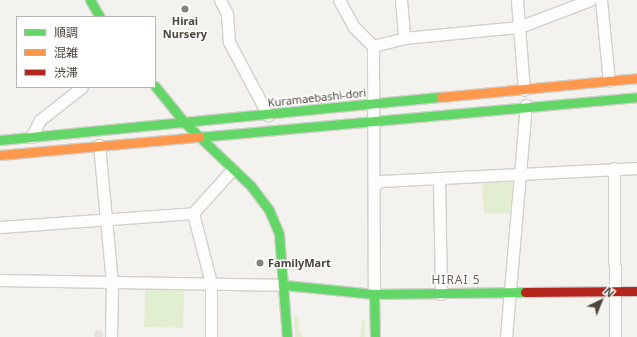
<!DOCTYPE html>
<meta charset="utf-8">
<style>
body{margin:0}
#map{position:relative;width:637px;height:337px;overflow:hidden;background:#f4f2ee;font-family:"Noto Sans","Noto Sans JP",sans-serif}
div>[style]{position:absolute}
.green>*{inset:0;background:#e1eecf;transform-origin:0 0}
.parking>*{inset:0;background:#e6e3df}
.round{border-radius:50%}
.roads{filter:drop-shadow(1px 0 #d2d0cb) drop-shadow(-1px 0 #d2d0cb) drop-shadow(0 1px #d2d0cb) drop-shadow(0 -1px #d2d0cb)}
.street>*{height:11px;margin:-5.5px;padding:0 5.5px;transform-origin:5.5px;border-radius:5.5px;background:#fdfdfc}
.fast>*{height:9px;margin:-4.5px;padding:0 4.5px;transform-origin:4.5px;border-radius:4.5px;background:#63d668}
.slow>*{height:9px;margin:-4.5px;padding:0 4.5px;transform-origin:4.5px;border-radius:4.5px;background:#ff974d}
.jam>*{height:9px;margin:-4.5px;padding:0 4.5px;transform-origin:4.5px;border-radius:4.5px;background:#b3261e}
.dots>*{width:11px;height:11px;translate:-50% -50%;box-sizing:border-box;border:2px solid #fff;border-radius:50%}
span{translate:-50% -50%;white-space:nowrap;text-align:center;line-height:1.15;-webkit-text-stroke:3px #fff;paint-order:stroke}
.poi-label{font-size:11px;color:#4b4439;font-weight:700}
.left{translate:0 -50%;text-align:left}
.street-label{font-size:11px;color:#4b4439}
.neighbourhood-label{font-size:12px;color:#6e6250;letter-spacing:1px}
.legend{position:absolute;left:16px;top:16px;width:140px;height:72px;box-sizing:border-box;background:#fff;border:1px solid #b7b4b0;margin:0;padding:5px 7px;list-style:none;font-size:12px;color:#4b4439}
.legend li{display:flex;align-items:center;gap:8px;height:20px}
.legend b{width:20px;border:1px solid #b7b4b0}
.north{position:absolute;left:581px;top:281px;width:40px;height:40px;-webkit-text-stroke:3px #fff;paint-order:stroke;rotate:43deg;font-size:11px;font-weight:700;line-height:16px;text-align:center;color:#4b4439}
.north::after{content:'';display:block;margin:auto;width:14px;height:18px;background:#4b4439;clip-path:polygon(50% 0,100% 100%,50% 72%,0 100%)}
</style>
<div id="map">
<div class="green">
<i style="clip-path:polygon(513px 181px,510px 214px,484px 213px,482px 182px)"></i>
<i style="left:145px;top:284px;width:39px;height:43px;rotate:1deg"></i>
<i style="clip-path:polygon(294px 313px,299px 319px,298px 328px,303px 337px,295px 337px)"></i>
<i style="clip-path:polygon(362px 320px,365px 320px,365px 337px,360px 337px)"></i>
</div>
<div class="parking">
<i class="round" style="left:93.5px;top:329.5px;width:9px;height:9px"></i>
</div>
<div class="roads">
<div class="street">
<i style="left:220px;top:0;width:16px;rotate:63deg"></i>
<i style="left:227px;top:14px;width:28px;rotate:86deg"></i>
<i style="left:229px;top:42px;width:83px;rotate:61.9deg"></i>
<i style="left:339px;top:0;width:31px;rotate:61deg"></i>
<i style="left:354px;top:27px;width:27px;rotate:45deg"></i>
<i style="left:373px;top:46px;width:248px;rotate:89.8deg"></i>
<i style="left:401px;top:0;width:38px;rotate:85deg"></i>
<i style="left:517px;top:0;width:90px;rotate:85.6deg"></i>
<i style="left:601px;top:0;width:81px;rotate:84.4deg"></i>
<i style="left:373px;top:46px;width:32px;rotate:-14deg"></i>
<i style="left:404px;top:38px;width:116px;rotate:-5.5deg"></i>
<i style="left:519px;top:27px;width:76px;rotate:-20.8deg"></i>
<i style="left:31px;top:137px;width:19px;rotate:-62deg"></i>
<i style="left:40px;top:120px;width:53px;rotate:-38.2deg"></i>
<i style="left:99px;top:145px;width:138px;rotate:84.6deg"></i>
<i style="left:112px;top:282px;width:55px;rotate:91deg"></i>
<i style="left:614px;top:168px;width:169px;rotate:89.7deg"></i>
<i style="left:439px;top:178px;width:116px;rotate:89deg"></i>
<i style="left:374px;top:185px;width:9px;rotate:-27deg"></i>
<i style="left:382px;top:181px;width:255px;rotate:-2.9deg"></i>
<i style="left:193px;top:213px;width:72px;rotate:75.6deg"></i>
<i style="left:211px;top:283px;width:54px;rotate:90deg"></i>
<i style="left:0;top:227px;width:194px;rotate:-4.1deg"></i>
<i style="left:193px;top:213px;width:58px;rotate:-47.8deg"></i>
<i style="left:0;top:280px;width:285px;rotate:1deg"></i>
<i style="left:506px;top:337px;width:233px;rotate:-85.1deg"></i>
</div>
<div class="fast">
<i style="left:90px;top:0;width:20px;rotate:60deg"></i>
<i style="left:155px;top:86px;width:48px;rotate:51deg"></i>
<i style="left:185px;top:123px;width:91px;rotate:43.7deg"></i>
<i style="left:251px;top:186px;width:30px;rotate:53deg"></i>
<i style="left:269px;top:210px;width:26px;rotate:67deg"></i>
<i style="left:279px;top:234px;width:103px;rotate:85.6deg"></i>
<i style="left:199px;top:137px;width:440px;rotate:-5.2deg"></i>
<i style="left:0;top:140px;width:443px;rotate:-5.6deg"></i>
<i style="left:285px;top:285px;width:89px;rotate:5.8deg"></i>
<i style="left:374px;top:294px;width:151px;rotate:-0.8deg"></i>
<i style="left:374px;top:294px;width:43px;rotate:88.7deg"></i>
</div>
<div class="slow">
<i style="left:441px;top:97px;width:197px;rotate:-5.5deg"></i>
<i style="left:0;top:155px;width:200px;rotate:-5.2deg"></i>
</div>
<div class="jam">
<i style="left:525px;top:292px;width:112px;rotate:-0.5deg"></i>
</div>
</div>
<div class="dots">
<i style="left:185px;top:9px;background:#868178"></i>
<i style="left:260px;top:263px;background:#868178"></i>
</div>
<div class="poi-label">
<span style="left:185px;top:28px">Hirai<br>Nursery</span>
<span class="left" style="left:268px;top:263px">FamilyMart</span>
</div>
<div class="street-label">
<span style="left:317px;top:98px;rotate:-6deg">Kuramaebashi-dori</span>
</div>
<div class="neighbourhood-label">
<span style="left:456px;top:280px">HIRAI 5</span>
</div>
<ul class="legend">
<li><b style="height:5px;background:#63d668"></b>順調</li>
<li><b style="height:5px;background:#ff974d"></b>混雑</li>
<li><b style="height:5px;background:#b3261e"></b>渋滞</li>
</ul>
<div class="north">N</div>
</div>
